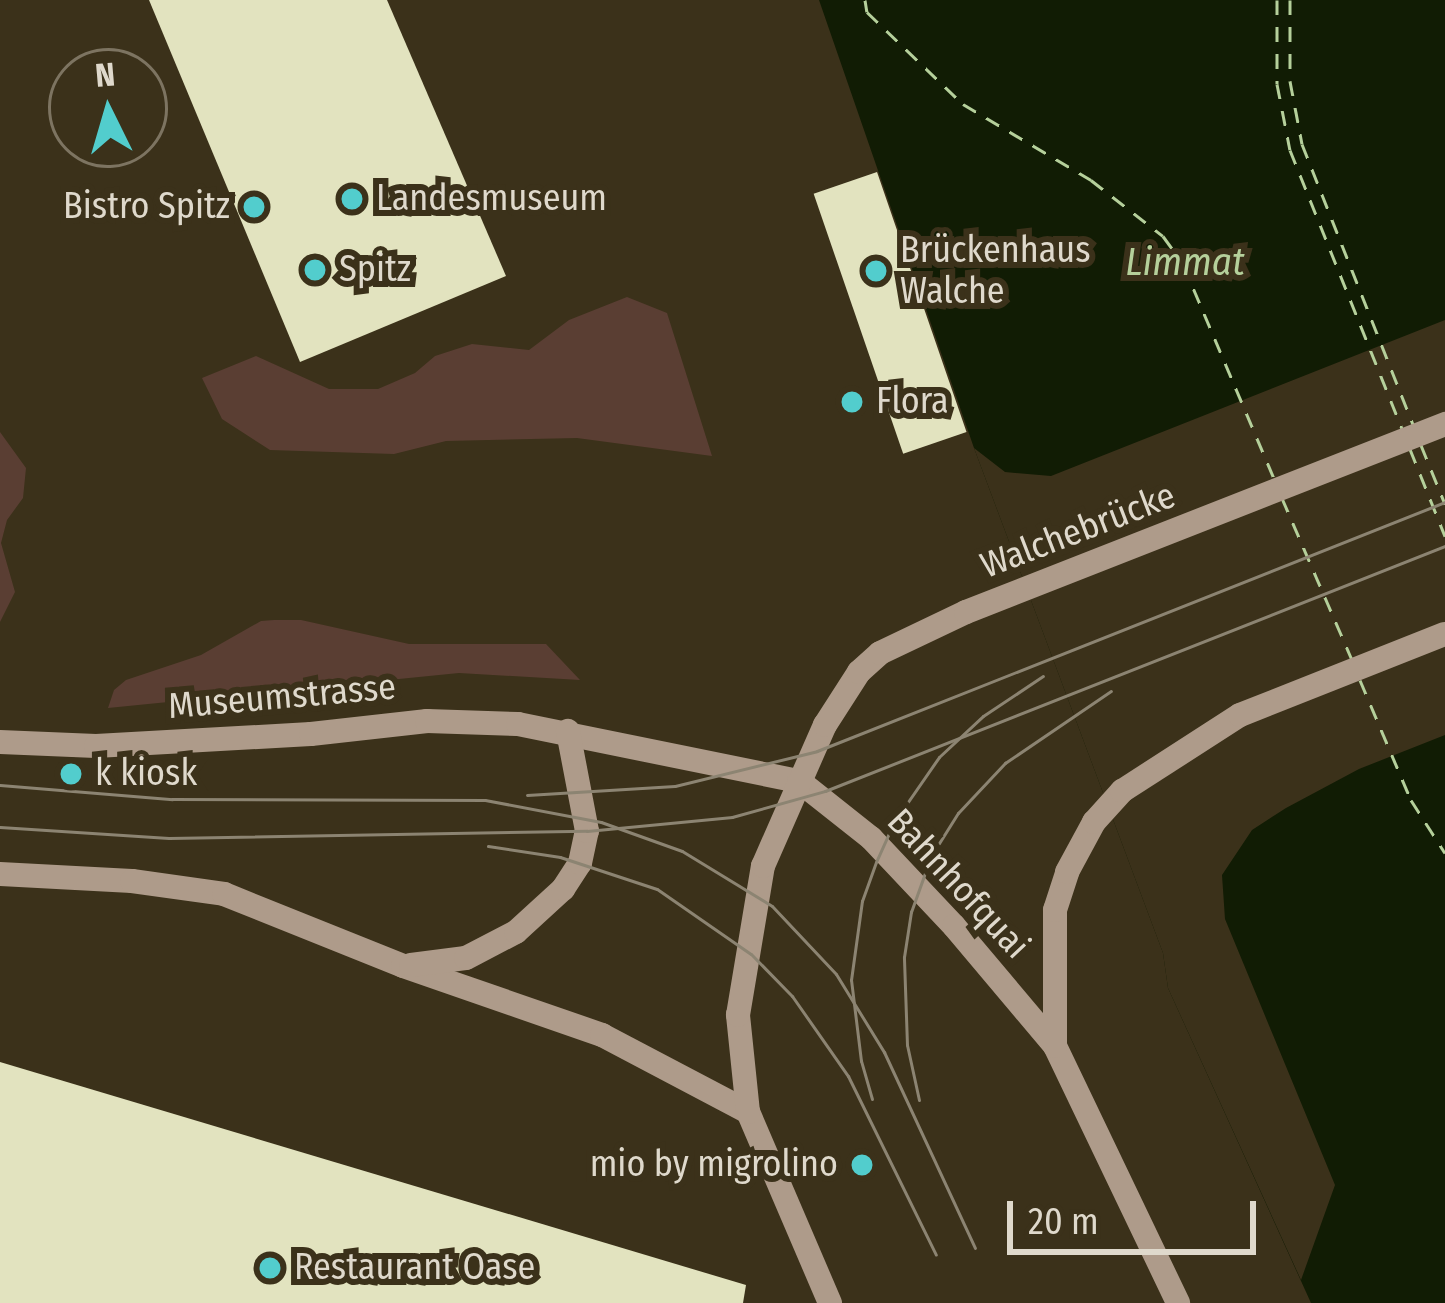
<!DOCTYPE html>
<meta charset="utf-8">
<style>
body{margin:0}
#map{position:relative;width:1445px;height:1303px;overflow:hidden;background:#3b311a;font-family:"Fira Sans Condensed",sans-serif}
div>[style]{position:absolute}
.green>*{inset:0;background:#5a3e33}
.water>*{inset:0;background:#111c04}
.pier>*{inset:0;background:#3b311a}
.ferry>*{height:3px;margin-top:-1.5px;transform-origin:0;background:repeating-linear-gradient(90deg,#b5d09b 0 15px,transparent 0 27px)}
.building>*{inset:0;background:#e2e3bf;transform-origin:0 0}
.secondary>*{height:24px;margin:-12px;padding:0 12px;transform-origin:12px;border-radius:12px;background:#ae9b8a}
.tram>*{height:3px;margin:-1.5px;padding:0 1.5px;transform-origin:1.5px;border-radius:1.5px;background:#8c8472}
.dots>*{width:33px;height:33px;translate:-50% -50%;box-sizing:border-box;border:6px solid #3b311a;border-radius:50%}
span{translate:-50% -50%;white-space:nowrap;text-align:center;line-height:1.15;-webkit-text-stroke:12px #3b311a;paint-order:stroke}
.poi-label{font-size:36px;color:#dfd9cc}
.left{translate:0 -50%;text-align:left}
.right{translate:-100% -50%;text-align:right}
.street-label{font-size:36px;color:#dfd9cc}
.water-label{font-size:39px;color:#b5d09b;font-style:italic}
.north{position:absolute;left:48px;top:48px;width:120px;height:120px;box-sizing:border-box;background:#3b311a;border:3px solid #7d7461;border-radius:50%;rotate:355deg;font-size:33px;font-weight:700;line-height:48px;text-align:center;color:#dfd9cc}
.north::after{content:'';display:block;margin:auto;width:42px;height:54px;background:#52cdcd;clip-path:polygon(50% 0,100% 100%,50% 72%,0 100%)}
.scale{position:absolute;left:1007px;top:1201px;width:249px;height:54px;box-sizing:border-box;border:6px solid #dfd9cc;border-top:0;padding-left:15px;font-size:36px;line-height:42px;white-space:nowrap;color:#dfd9cc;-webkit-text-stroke:9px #3b311a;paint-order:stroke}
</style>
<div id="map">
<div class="green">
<i style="clip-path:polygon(627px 297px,667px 313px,712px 456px,577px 438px,446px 441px,394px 454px,270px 450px,222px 419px,202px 378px,256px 356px,329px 389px,378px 389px,415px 373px,435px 356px,472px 344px,529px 350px,569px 320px)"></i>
<i style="clip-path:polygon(0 432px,26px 468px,23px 498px,7px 520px,1px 543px,15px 592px,0 622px)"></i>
<i style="clip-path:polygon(274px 620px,301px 620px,409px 644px,546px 644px,580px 680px,459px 673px,108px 708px,114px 690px,126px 680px,201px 655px,261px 621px)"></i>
</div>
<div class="water">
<i style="clip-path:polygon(819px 0,1445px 0,1445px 1303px,1311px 1303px,1168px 988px,1163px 953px,974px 448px)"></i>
</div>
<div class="pier">
<i style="clip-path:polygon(1445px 320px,1445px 735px,1359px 769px,1286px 808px,1252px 830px,1222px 875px,1225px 919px,1335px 1185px,1301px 1280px,1168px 988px,1163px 953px,974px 448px,1005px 472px,1051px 476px)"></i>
</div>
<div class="ferry">
<i style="left:865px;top:0;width:12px;rotate:81deg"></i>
<i style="left:867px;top:12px;width:133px;rotate:43.8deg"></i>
<i style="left:963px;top:104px;width:149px;rotate:30.7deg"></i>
<i style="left:1091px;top:180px;width:91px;rotate:37.9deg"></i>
<i style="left:1163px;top:236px;width:34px;rotate:54deg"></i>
<i style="left:1183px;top:264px;width:233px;rotate:67deg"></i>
<i style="left:1277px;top:0;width:84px;rotate:90deg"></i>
<i style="left:1277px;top:84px;width:67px;rotate:78.9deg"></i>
<i style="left:1290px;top:150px;width:301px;rotate:68.1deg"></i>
<i style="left:1290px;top:0;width:81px;rotate:90deg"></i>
<i style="left:1290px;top:81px;width:64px;rotate:79.2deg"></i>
<i style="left:1302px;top:144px;width:302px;rotate:68.4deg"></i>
<i style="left:1421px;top:445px;width:64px;rotate:67.9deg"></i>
<i style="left:1410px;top:449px;width:94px;rotate:68.1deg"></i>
<i style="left:1282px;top:498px;width:176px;rotate:66.6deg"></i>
<i style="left:1360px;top:680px;width:130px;rotate:67deg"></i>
<i style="left:1411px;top:800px;width:63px;rotate:57.3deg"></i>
</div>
<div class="building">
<i style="clip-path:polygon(149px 0,387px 0,506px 276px,300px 362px)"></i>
<i style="left:877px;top:172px;width:275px;height:67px;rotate:71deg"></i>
<i style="clip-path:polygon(0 1062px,746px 1285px,743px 1303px,0 1303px)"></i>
</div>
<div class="secondary">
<i style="left:0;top:742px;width:96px;rotate:2.4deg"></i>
<i style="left:96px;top:746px;width:215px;rotate:-3.2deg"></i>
<i style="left:311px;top:734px;width:117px;rotate:-6.4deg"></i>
<i style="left:427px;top:721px;width:91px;rotate:1.9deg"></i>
<i style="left:518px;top:724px;width:287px;rotate:11.5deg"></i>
<i style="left:799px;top:781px;width:92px;rotate:38.4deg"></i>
<i style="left:871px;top:838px;width:121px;rotate:46.7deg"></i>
<i style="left:954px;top:926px;width:157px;rotate:49.9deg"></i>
<i style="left:1055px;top:1046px;width:285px;rotate:64.4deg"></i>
<i style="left:0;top:874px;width:132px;rotate:3deg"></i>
<i style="left:132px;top:881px;width:93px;rotate:8deg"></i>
<i style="left:224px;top:894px;width:193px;rotate:21.9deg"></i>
<i style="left:403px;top:966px;width:211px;rotate:19.1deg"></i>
<i style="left:602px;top:1035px;width:165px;rotate:27.8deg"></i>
<i style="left:411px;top:965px;width:55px;rotate:-7.3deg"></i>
<i style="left:466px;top:958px;width:56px;rotate:-27.5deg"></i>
<i style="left:516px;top:932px;width:64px;rotate:-42.5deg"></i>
<i style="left:563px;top:889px;width:31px;rotate:-57deg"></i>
<i style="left:580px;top:863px;width:33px;rotate:-78deg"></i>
<i style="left:587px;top:831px;width:102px;rotate:-100.8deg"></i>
<i style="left:1055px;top:1046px;width:136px;rotate:-90deg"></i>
<i style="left:1055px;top:910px;width:40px;rotate:-72deg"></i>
<i style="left:1067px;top:872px;width:57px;rotate:-61.6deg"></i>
<i style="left:1094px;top:822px;width:42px;rotate:-47.9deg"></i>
<i style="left:1122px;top:791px;width:140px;rotate:-32.8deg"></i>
<i style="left:1240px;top:715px;width:220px;rotate:-21.6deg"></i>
<i style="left:830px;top:1303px;width:208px;rotate:-113.2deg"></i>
<i style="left:748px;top:1112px;width:98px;rotate:-95.9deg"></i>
<i style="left:738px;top:1015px;width:151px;rotate:-80.5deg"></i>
<i style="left:763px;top:866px;width:154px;rotate:-66.3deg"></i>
<i style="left:825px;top:725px;width:63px;rotate:-57.3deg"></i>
<i style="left:859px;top:672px;width:28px;rotate:-42deg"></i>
<i style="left:880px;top:653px;width:95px;rotate:-25.5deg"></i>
<i style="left:966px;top:612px;width:515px;rotate:-21.43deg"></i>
</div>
<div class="tram">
<i style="left:0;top:785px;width:173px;rotate:4.7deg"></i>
<i style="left:172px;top:799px;width:313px;rotate:0.2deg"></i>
<i style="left:485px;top:800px;width:118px;rotate:10.7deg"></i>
<i style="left:601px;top:822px;width:86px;rotate:19.7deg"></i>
<i style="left:682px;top:851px;width:105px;rotate:31.4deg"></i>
<i style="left:772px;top:906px;width:93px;rotate:46.7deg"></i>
<i style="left:836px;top:974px;width:92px;rotate:58.4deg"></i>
<i style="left:884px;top:1052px;width:216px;rotate:65.1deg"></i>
<i style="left:527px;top:795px;width:148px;rotate:-3.5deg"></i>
<i style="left:675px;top:786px;width:146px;rotate:-13.8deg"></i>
<i style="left:817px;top:751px;width:676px;rotate:-21.63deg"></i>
<i style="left:0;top:827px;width:169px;rotate:3.7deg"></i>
<i style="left:169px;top:838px;width:418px;rotate:-1deg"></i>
<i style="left:587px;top:831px;width:146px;rotate:-5.5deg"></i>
<i style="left:732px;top:817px;width:97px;rotate:-15.6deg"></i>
<i style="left:825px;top:791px;width:667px;rotate:-21.56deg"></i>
<i style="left:488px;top:846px;width:73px;rotate:8.7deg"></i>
<i style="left:560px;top:857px;width:102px;rotate:18.3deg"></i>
<i style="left:657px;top:889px;width:114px;rotate:34.7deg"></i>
<i style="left:751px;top:954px;width:59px;rotate:45.7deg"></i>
<i style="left:792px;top:996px;width:98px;rotate:55deg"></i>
<i style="left:848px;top:1076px;width:199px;rotate:63.8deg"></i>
<i style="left:872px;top:1099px;width:40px;rotate:-106deg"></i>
<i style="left:861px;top:1061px;width:82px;rotate:-97deg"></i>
<i style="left:851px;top:980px;width:80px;rotate:-82.1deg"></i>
<i style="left:862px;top:901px;width:41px;rotate:-70.3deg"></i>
<i style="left:876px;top:862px;width:44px;rotate:-65.8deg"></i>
<i style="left:894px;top:822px;width:79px;rotate:-55.3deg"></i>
<i style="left:939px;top:757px;width:60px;rotate:-43deg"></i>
<i style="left:983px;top:716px;width:72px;rotate:-33.7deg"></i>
<i style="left:919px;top:1100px;width:56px;rotate:-102.3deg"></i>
<i style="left:907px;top:1045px;width:88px;rotate:-92deg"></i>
<i style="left:904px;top:957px;width:46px;rotate:-81.2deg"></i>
<i style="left:911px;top:912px;width:59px;rotate:-70.3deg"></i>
<i style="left:931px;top:856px;width:51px;rotate:-57.9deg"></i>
<i style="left:958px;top:813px;width:69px;rotate:-46.8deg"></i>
<i style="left:1005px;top:763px;width:128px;rotate:-34.2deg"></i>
</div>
<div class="dots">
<i style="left:352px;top:199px;background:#52cdcd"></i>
<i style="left:254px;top:207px;background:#52cdcd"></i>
<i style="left:315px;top:270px;background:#52cdcd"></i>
<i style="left:876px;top:271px;background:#52cdcd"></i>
<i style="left:852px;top:402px;background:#52cdcd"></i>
<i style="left:71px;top:774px;background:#52cdcd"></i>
<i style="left:862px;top:1165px;background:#52cdcd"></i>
<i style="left:270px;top:1268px;background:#52cdcd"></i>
</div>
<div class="poi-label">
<span class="left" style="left:376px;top:199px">Landesmuseum</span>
<span class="right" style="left:230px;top:207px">Bistro Spitz</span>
<span class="left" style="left:900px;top:271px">Brückenhaus<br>Walche</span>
<span class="left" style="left:339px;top:270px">Spitz</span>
<span class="left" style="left:876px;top:402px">Flora</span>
<span class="left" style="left:95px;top:774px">k kiosk</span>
<span class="right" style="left:838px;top:1165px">mio by migrolino</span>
<span class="left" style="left:294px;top:1268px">Restaurant Oase</span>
</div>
<div class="street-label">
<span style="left:1078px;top:531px;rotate:-21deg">Walchebrücke</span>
<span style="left:282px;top:697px;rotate:-5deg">Museumstrasse</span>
<span style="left:958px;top:884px;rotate:47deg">Bahnhofquai</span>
</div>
<div class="water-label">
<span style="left:1185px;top:262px">Limmat</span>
</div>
<div class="north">N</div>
<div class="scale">20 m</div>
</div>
